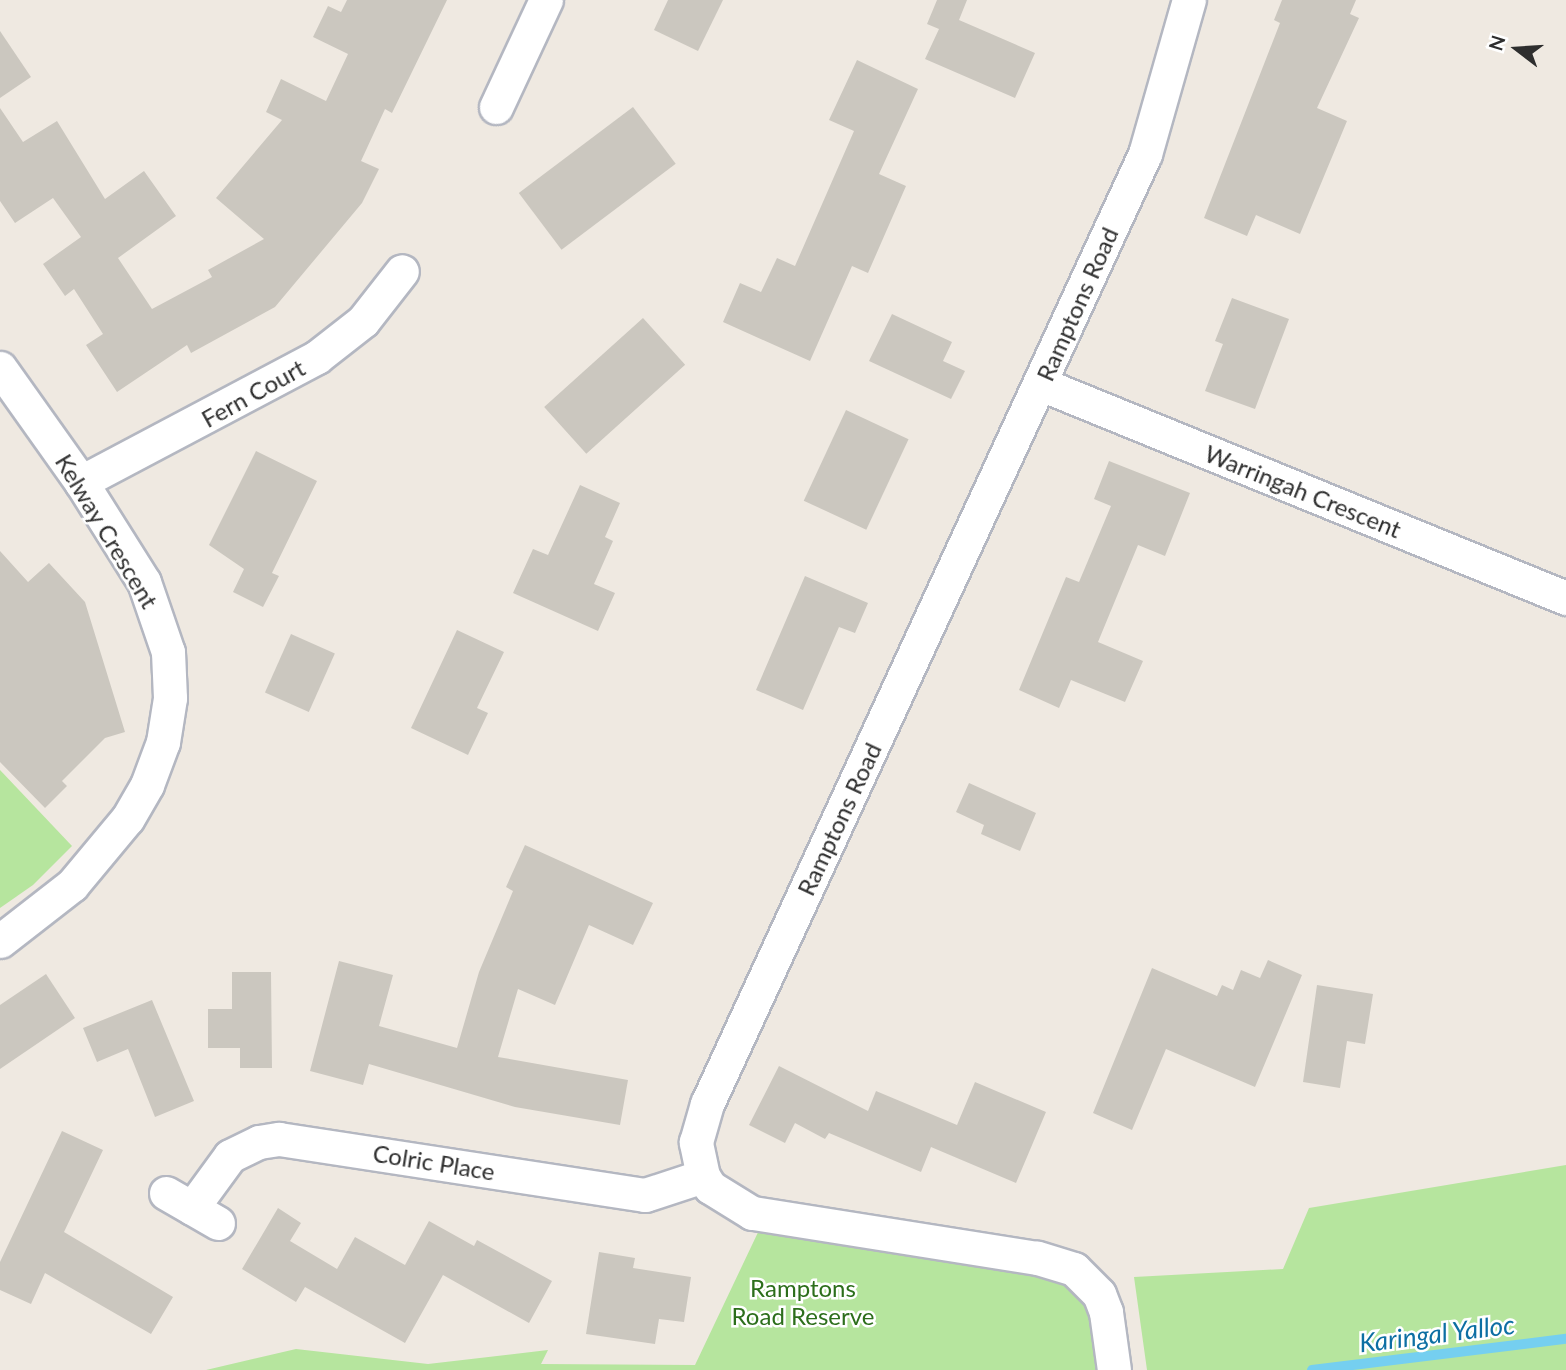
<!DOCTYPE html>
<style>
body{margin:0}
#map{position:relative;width:1566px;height:1370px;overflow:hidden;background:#efe9e1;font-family:Lato,sans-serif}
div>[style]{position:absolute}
.green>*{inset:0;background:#b6e59e}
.stream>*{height:10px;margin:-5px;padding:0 5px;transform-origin:5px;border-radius:5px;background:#75cff0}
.building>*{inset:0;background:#cbc7bf;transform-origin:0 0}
.roads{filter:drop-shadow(2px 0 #b4b7c1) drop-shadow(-2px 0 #b4b7c1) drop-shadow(0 2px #b4b7c1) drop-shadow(0 -2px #b4b7c1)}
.street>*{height:33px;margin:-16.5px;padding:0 16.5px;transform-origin:16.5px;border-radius:16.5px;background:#fff}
span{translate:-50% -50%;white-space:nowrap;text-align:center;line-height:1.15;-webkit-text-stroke:5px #fff;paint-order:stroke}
.street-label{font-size:24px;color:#2e2e2e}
.park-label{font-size:24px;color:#2c6e1b}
.water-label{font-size:26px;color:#0d6fa3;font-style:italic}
.north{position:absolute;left:1482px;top:14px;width:70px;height:70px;-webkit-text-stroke:5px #fff;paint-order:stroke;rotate:287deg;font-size:19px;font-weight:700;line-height:28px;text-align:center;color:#2e2e2e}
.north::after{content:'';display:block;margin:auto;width:24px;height:32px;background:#2e2e2e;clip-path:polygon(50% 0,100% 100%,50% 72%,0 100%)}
</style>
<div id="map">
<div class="green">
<i style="clip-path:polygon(0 770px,72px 846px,33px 885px,0 908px)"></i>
<i style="clip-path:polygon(1566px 1165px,1566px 1370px,1147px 1370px,1134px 1277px,1283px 1269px,1309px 1208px)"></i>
<i style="clip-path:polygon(761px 1226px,1066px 1280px,1090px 1309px,1100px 1370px,206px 1370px,296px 1349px,428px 1364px,548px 1350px,541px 1364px,695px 1365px)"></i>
</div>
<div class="stream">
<i style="left:1312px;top:1370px;width:256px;rotate:-7deg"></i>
</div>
<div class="building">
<i style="clip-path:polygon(347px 0,447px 0,392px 113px,385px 109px,361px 161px,379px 169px,362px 203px,275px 307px,191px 353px,187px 345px,117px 392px,86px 345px,103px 334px,74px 289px,65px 296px,43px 264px,81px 237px,53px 198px,15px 223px,0 201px,0 108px,23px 142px,57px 121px,105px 199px,144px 171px,176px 216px,118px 258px,152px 309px,212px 277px,208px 270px,264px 239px,216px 198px,282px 120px,266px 112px,281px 79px,326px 101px,348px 54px,313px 37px,328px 6px,341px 12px)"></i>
<i style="clip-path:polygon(668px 0,723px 0,698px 51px,654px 30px)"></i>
<i style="clip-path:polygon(937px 0,967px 0,959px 20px,1035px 53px,1015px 98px,925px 59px,939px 29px,927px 24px)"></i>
<i style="clip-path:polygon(1282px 0,1356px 0,1350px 14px,1359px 18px,1317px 108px,1347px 121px,1300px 234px,1256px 215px,1247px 236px,1204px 218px,1280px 23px,1274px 20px)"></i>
<i style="clip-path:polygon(0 31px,31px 77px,0 98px)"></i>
<i style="clip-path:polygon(857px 60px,918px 89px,879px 174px,906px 186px,868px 273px,852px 266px,810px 361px,723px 322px,740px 283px,761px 292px,777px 258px,795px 266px,854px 131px,829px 120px)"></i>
<i style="left:633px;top:107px;width:71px;height:143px;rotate:53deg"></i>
<i style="clip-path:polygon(1232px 298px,1289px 319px,1255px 409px,1205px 391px,1223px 344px,1215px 341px)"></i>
<i style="clip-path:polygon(892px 314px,952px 342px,943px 361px,965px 371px,951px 399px,869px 361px)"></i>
<i style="left:643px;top:318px;width:63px;height:133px;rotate:48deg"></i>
<i style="left:846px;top:410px;width:69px;height:100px;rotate:25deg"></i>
<i style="clip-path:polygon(256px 451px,317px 481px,272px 573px,279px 576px,263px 607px,233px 592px,244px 569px,209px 545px)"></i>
<i style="clip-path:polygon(1109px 461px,1190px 493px,1165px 556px,1138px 545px,1098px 642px,1143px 661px,1125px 702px,1071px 680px,1059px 708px,1019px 690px,1066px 577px,1079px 582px,1111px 506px,1094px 499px)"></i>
<i style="clip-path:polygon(580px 485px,620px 503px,605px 537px,613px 541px,594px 584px,615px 593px,598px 631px,513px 593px,533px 549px,548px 555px)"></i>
<i style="clip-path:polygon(0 551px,28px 582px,49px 563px,85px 602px,125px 732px,105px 738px,62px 781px,67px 786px,45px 808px,0 762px)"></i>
<i style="clip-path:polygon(805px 576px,868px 603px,855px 633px,839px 627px,803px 710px,756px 690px)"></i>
<i style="clip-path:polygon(457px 630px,504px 652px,477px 708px,488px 713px,468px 755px,411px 728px)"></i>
<i style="left:291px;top:634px;width:48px;height:64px;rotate:24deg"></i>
<i style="clip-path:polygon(969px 783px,1036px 813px,1020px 851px,981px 834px,984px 825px,956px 812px)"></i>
<i style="clip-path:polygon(525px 845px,653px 903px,633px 945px,589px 925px,555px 1005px,518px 989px,498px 1057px,628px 1080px,620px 1125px,515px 1107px,369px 1064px,363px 1085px,310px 1071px,339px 961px,393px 975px,379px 1026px,457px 1048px,479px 972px,513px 891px,506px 887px)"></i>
<i style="clip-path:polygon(1268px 960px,1302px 975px,1255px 1087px,1166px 1049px,1132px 1130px,1093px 1113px,1152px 968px,1217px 996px,1222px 985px,1233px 990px,1241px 970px,1260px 978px)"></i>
<i style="clip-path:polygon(232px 972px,271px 972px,272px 1068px,240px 1068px,240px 1048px,208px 1048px,208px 1009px,232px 1009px)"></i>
<i style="clip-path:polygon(46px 974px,75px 1018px,0 1069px,0 1005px)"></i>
<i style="clip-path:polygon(1317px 985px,1373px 994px,1365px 1044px,1347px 1041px,1340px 1088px,1303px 1082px)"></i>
<i style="clip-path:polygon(152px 1000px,194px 1101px,155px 1117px,128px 1049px,97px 1062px,83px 1028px)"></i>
<i style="clip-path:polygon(779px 1066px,868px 1111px,876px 1091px,957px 1125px,975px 1082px,1046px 1112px,1016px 1183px,931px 1147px,921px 1172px,829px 1133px,825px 1139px,795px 1123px,785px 1143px,749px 1125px)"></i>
<i style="clip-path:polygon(62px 1131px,103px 1150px,64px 1232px,173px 1297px,151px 1334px,45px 1273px,31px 1304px,0 1290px,0 1262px)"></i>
<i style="clip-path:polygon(278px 1208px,301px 1223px,290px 1241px,337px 1269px,355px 1237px,405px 1265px,429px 1221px,474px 1246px,477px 1240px,552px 1281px,529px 1323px,443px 1275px,405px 1343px,305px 1287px,296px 1302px,242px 1269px)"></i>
<i style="clip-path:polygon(599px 1252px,635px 1258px,633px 1268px,691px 1277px,684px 1322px,659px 1319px,655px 1344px,586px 1334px)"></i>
</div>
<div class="roads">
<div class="street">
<i style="left:496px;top:107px;width:118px;rotate:-65deg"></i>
<i style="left:0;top:368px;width:140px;rotate:54.6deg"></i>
<i style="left:81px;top:482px;width:118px;rotate:57.8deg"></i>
<i style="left:144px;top:582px;width:74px;rotate:71.1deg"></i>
<i style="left:168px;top:652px;width:46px;rotate:87.5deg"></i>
<i style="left:170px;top:698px;width:45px;rotate:99deg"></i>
<i style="left:163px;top:742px;width:46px;rotate:110.4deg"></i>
<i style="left:147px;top:785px;width:39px;rotate:120deg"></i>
<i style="left:127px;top:819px;width:86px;rotate:129.8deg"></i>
<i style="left:72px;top:885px;width:91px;rotate:142.1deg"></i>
<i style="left:1041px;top:384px;width:567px;rotate:22.18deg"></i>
<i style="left:81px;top:482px;width:267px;rotate:-27.9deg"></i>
<i style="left:317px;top:357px;width:58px;rotate:-38deg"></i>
<i style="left:363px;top:321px;width:63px;rotate:-52deg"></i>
<i style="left:166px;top:1193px;width:60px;rotate:30deg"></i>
<i style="left:192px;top:1208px;width:64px;rotate:-53.8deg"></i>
<i style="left:230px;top:1156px;width:32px;rotate:-26deg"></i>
<i style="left:259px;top:1142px;width:20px;rotate:-9deg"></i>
<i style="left:279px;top:1139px;width:370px;rotate:8.7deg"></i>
<i style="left:645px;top:1195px;width:61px;rotate:-18.1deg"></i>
<i style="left:1114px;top:1370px;width:59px;rotate:-97.9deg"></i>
<i style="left:1106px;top:1312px;width:19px;rotate:-111deg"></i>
<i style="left:1099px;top:1294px;width:35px;rotate:-135deg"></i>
<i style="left:1074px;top:1269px;width:39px;rotate:-163deg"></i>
<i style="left:1037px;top:1258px;width:289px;rotate:-171deg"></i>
<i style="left:752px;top:1213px;width:49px;rotate:-148.2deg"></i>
<i style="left:710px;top:1187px;width:13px;rotate:-122deg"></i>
<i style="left:703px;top:1176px;width:35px;rotate:-102deg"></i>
<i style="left:696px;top:1142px;width:40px;rotate:-74deg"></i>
<i style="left:707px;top:1104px;width:1046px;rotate:-65.25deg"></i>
<i style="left:1145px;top:154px;width:160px;rotate:-74.1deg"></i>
</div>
</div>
<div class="street-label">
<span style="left:1077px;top:304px;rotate:-66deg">Ramptons Road</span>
<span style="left:253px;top:393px;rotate:-29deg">Fern Court</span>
<span style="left:1303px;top:491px;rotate:22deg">Warringah Crescent</span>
<span style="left:107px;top:531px;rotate:59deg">Kelway Crescent</span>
<span style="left:839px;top:819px;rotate:-65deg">Ramptons Road</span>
<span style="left:434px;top:1162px;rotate:9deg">Colric Place</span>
</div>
<div class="park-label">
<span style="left:803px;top:1302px">Ramptons<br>Road Reserve</span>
</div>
<div class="water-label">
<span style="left:1437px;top:1334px;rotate:-7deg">Karingal Yalloc</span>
</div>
<div class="north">N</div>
</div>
